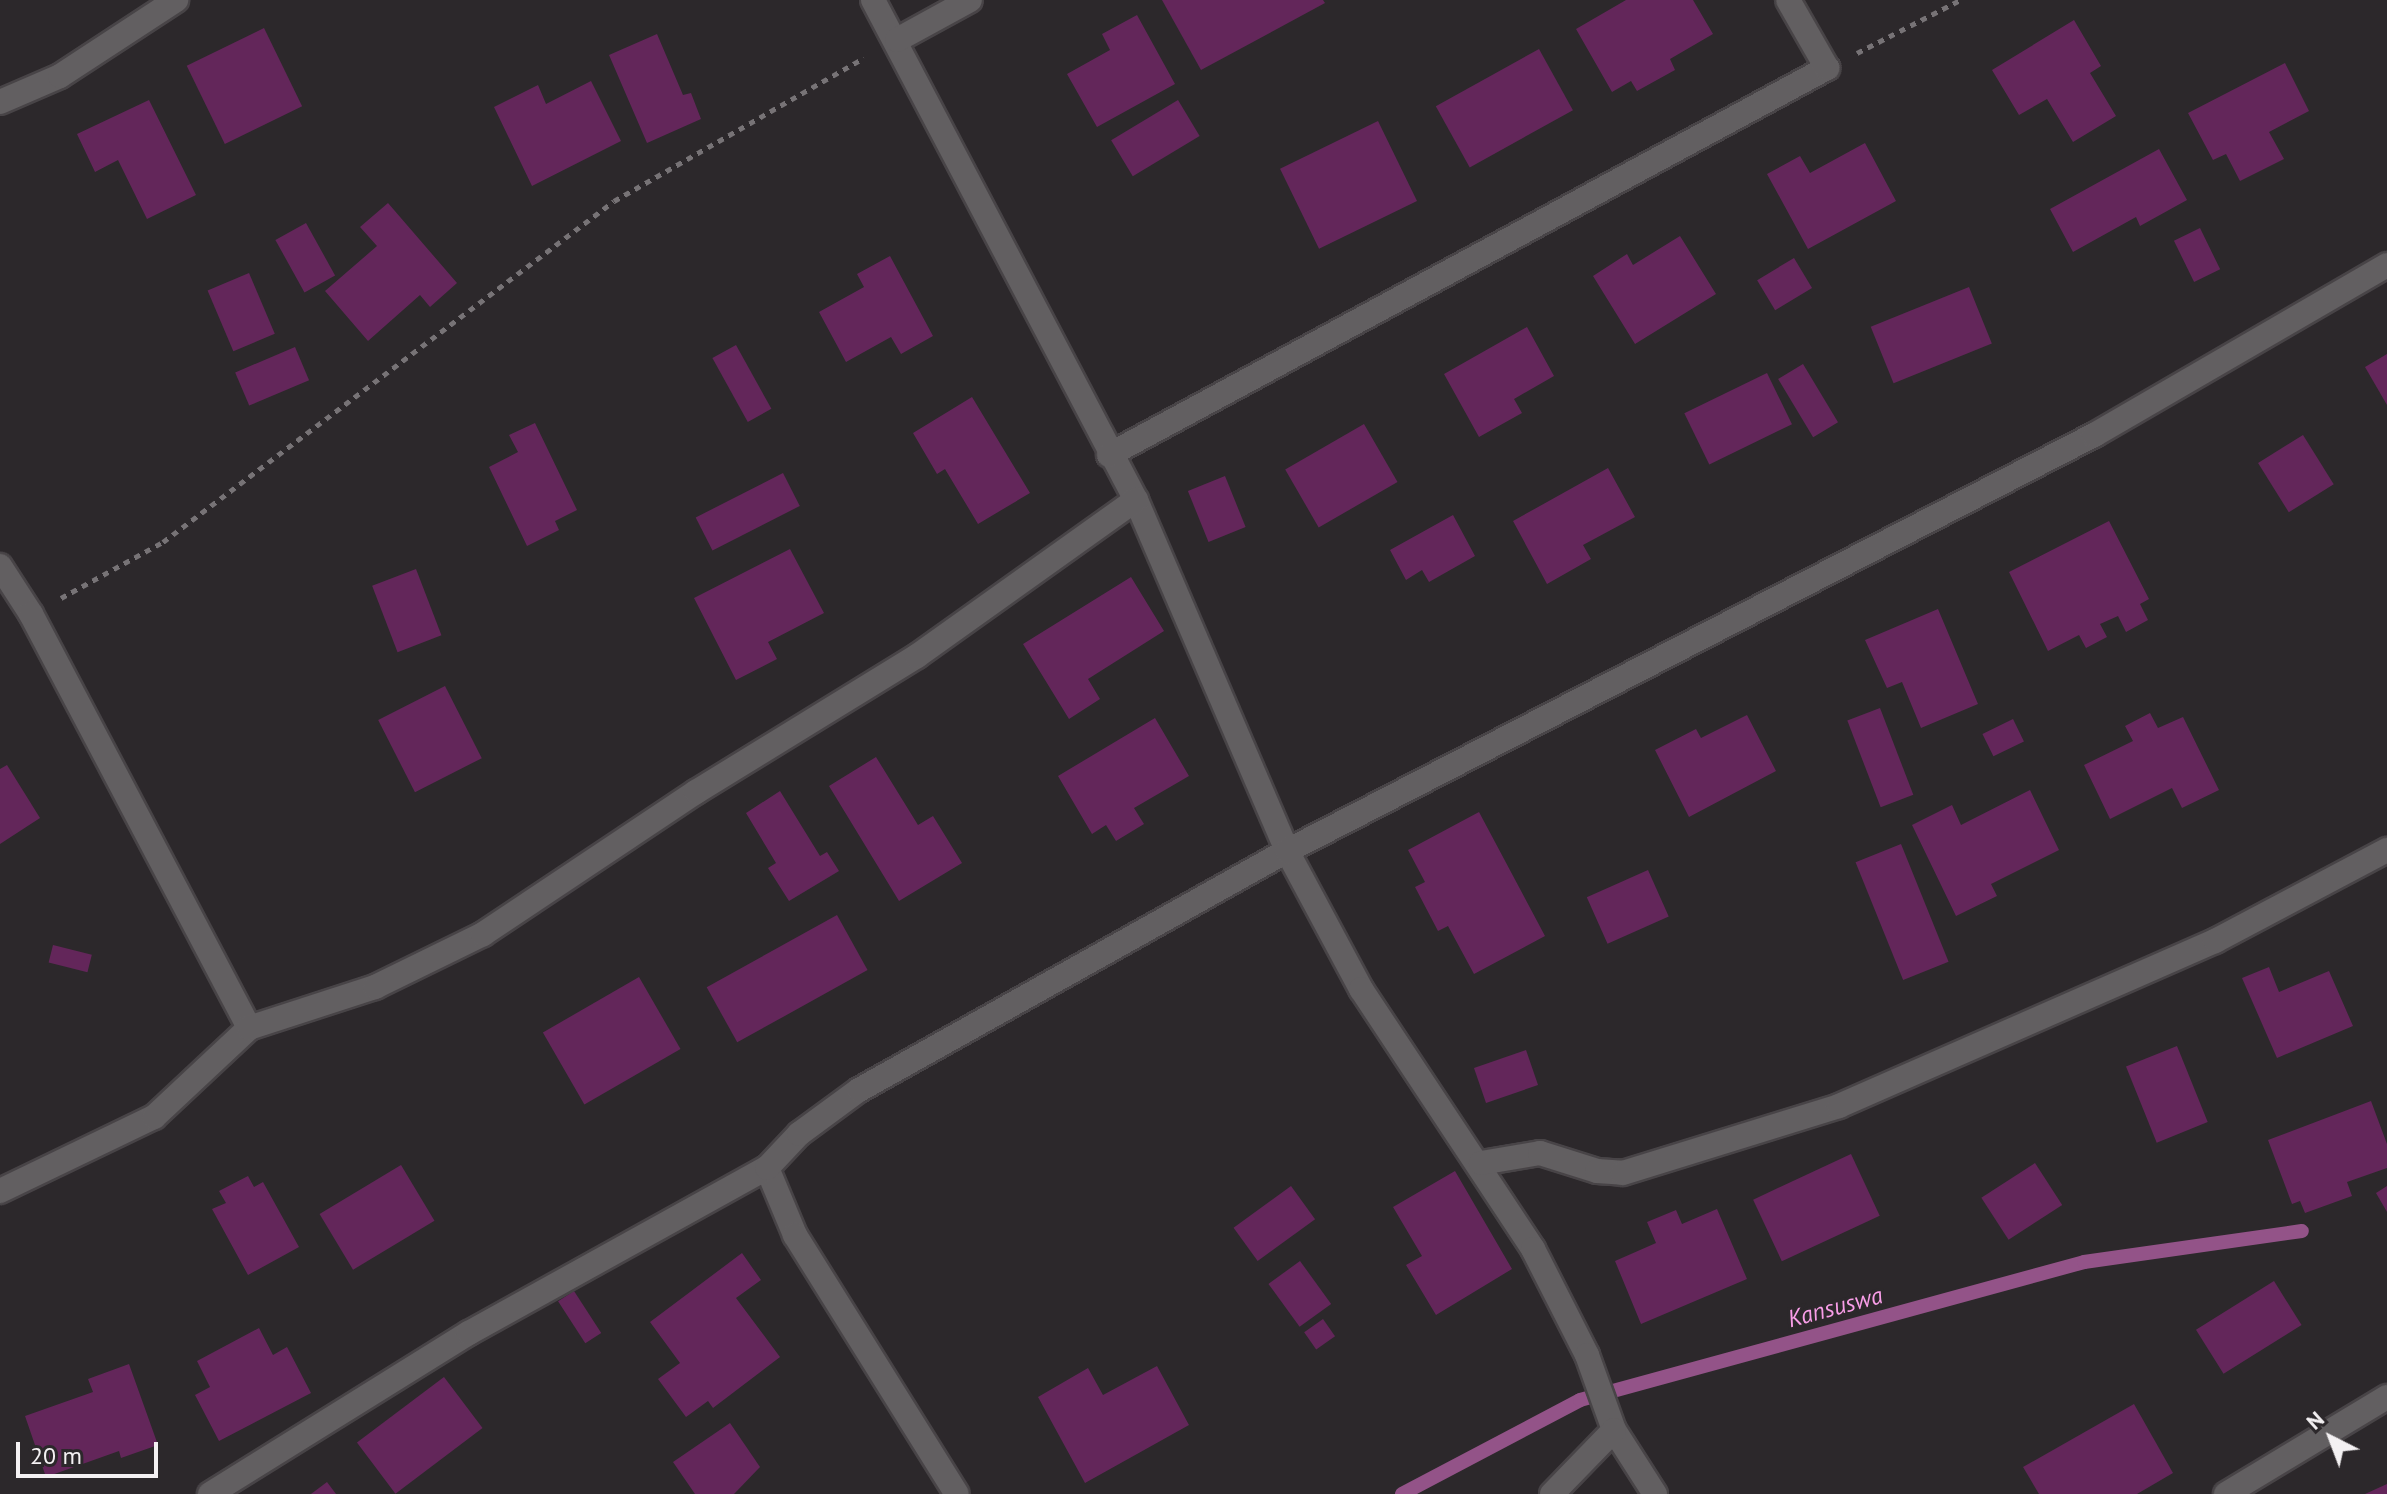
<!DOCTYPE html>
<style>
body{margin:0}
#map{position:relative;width:2387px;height:1494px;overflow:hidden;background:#2c282b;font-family:"PT Sans",sans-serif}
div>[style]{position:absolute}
.stream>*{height:14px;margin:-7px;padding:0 7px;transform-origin:7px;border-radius:7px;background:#935388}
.building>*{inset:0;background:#63265a;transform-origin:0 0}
.path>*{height:5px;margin-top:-2.5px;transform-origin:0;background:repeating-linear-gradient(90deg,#777376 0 6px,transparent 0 12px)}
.roads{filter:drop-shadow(2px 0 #484447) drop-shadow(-2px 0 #484447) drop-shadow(0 2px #484447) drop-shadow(0 -2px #484447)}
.minor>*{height:24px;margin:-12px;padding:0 12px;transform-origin:12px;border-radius:12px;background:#625f61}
span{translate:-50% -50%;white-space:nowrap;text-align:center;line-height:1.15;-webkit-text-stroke:6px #2c282b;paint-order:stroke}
.water-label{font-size:24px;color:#f99ee8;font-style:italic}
.north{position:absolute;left:2291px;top:1398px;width:80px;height:80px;-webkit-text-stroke:6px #2c282b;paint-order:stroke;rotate:318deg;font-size:22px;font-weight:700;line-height:32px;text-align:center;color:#f4f1f3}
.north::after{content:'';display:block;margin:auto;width:28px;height:36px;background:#f4f1f3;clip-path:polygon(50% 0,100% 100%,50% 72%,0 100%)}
.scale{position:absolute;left:16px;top:1442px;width:142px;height:36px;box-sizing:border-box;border:4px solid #f4f1f3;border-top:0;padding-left:10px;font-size:24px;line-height:28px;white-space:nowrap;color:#f4f1f3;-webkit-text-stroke:6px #2c282b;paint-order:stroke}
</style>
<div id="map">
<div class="stream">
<i style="left:1402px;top:1494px;width:201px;rotate:-27.8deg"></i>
<i style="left:1580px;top:1400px;width:523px;rotate:-15.31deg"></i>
<i style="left:2084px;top:1262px;width:220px;rotate:-8.1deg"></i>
</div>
<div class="building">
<i style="clip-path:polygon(1162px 0,1323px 0,1325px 3px,1201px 70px)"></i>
<i style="clip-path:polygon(1626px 0,1693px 0,1713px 34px,1670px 59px,1675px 70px,1637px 91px,1631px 81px,1612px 92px,1576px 29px)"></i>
<i style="clip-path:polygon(1137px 15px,1175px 84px,1097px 127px,1067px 74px,1110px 50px,1102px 34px)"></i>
<i style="clip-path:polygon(2074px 20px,2101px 66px,2090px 73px,2116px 116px,2073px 142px,2047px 99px,2019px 115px,1992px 70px)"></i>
<i style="left:264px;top:28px;width:87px;height:86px;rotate:64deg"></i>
<i style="clip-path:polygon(657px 34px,683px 95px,691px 93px,701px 119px,647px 143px,609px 55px)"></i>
<i style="left:1539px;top:49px;width:70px;height:118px;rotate:61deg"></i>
<i style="clip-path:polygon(2285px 63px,2309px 111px,2269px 132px,2284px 159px,2240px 181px,2226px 154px,2213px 160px,2188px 113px)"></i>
<i style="clip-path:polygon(591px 81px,621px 141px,532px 186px,494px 107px,538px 85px,546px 104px)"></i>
<i style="clip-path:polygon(149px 100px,196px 195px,147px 219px,118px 160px,95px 172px,77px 134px)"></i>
<i style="left:1178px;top:100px;width:42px;height:78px;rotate:59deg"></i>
<i style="left:1378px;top:121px;width:89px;height:109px;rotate:64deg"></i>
<i style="clip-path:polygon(1865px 143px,1896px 201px,1808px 249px,1767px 174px,1800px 156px,1810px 173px)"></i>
<i style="clip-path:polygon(2159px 149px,2187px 200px,2140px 226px,2136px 217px,2073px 252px,2050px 209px)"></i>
<i style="clip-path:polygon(388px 203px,457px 283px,430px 307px,420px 295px,368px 341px,325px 291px,377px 246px,360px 227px)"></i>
<i style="left:306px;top:223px;width:60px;height:35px;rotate:61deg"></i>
<i style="left:2200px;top:228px;width:46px;height:29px;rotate:64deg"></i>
<i style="clip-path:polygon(1680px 236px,1716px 294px,1635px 344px,1593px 276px,1627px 254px,1633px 265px)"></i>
<i style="clip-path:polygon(890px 256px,933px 336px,901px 354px,891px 337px,846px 362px,819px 312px,864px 287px,857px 274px)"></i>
<i style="left:1794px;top:258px;width:35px;height:43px;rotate:59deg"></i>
<i style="left:249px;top:273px;width:66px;height:45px;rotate:67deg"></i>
<i style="left:1969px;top:287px;width:61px;height:106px;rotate:68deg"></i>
<i style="clip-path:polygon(1527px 327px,1554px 376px,1514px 399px,1522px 413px,1479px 437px,1444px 374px)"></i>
<i style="left:736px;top:345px;width:73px;height:27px;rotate:61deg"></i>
<i style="left:295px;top:347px;width:36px;height:65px;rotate:67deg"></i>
<i style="clip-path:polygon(2387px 354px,2387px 405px,2365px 367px)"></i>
<i style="left:1803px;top:364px;width:68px;height:29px;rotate:59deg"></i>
<i style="left:1767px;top:373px;width:57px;height:92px;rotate:64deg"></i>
<i style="clip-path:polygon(972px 397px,1030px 493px,978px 524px,945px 469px,937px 474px,913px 433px)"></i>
<i style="clip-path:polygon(535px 423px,577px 510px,555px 521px,559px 530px,527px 546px,489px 467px,518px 452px,509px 435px)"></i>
<i style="left:1364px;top:424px;width:67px;height:91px;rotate:60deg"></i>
<i style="left:2303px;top:435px;width:58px;height:53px;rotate:58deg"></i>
<i style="clip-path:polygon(1608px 468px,1635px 517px,1583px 545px,1591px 559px,1547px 584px,1513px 521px)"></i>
<i style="left:783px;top:473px;width:37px;height:98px;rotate:63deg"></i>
<i style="left:1225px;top:476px;width:55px;height:40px;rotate:68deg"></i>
<i style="clip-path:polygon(1453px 515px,1475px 556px,1429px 582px,1422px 570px,1406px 580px,1390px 550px)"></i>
<i style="clip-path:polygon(2109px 521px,2149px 599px,2140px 604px,2148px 620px,2126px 632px,2118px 616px,2100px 624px,2107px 637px,2086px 648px,2079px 635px,2048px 651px,2009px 572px)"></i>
<i style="clip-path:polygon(790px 549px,824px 613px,768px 642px,777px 659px,736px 680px,694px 598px)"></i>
<i style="left:416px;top:569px;width:71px;height:47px;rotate:69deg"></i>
<i style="clip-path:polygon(1131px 577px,1164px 631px,1088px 679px,1100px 699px,1069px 719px,1023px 644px)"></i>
<i style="clip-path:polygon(1938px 609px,1978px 704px,1921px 728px,1902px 682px,1887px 688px,1865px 640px)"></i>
<i style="left:445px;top:686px;width:81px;height:75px;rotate:63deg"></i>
<i style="left:1880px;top:708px;width:93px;height:35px;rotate:69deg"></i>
<i style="clip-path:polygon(2150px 713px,2158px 728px,2183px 717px,2219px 790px,2182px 808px,2172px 788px,2110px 819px,2084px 765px,2133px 741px,2125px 726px)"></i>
<i style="clip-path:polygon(1747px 715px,1776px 771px,1689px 817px,1655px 750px,1696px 729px,1701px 738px)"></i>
<i style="clip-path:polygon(1155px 718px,1189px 776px,1134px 808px,1144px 824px,1116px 841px,1106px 825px,1092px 834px,1058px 776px)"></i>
<i style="left:2013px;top:719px;width:25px;height:34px;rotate:64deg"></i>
<i style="clip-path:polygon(876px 757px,918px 825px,933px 816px,962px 863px,899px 901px,829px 786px)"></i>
<i style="clip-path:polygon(7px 765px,40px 818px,0 844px,0 769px)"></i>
<i style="clip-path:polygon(2030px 790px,2059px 850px,1991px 884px,1997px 896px,1956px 916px,1912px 825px,1952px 805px,1961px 825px)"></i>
<i style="clip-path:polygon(780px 791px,820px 856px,827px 852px,839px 871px,789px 901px,768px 868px,776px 863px,746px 813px)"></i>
<i style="clip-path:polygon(1479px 812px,1545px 936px,1474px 974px,1448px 926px,1438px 931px,1415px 887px,1425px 882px,1408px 850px)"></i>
<i style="left:1901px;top:844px;width:127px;height:49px;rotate:68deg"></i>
<i style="left:1648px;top:870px;width:51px;height:67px;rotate:66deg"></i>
<i style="left:837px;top:915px;width:63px;height:149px;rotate:61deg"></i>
<i style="left:53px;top:945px;width:40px;height:18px;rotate:14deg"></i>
<i style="clip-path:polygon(2269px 967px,2279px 992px,2329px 971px,2353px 1026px,2277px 1058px,2242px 978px)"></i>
<i style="left:639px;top:977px;width:83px;height:111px;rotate:60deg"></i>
<i style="left:2177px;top:1046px;width:82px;height:55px;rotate:68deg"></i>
<i style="left:1526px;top:1050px;width:37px;height:55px;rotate:71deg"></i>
<i style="clip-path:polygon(2371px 1101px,2387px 1144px,2387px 1168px,2347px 1182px,2352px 1196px,2305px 1213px,2300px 1201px,2292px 1204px,2268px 1140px)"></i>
<i style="left:1851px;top:1154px;width:68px;height:108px;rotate:65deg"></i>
<i style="left:2035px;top:1163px;width:50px;height:64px;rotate:57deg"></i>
<i style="left:401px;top:1165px;width:65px;height:95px;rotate:59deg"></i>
<i style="clip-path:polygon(1455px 1171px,1512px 1269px,1436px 1315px,1406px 1265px,1422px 1256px,1393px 1207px)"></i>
<i style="clip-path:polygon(248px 1176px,254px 1187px,263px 1182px,299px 1247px,248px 1275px,212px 1209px,226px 1203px,219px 1191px)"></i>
<i style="left:1291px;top:1186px;width:41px;height:71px;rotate:54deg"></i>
<i style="clip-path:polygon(2387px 1186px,2387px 1212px,2376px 1193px)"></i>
<i style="clip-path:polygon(1717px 1209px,1747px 1279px,1641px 1324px,1615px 1261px,1656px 1243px,1647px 1222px,1676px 1210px,1682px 1224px)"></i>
<i style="clip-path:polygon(742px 1253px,761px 1280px,736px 1298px,780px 1357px,713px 1408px,708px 1401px,686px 1417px,658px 1379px,680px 1363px,650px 1322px)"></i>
<i style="left:1300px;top:1261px;width:53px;height:39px;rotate:54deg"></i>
<i style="left:2274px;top:1281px;width:52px;height:92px;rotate:58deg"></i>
<i style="left:574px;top:1291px;width:50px;height:19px;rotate:57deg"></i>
<i style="left:1323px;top:1319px;width:21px;height:23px;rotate:55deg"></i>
<i style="clip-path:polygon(259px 1328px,273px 1355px,287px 1347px,311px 1393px,219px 1441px,195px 1395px,210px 1387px,197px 1361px)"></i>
<i style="clip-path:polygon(129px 1364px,158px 1445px,121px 1458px,119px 1451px,46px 1477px,25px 1416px,93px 1392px,88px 1379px)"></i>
<i style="clip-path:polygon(1157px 1366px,1189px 1425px,1085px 1483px,1038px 1397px,1088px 1368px,1103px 1395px)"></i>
<i style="left:444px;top:1377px;width:64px;height:109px;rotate:53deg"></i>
<i style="clip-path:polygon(2134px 1404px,2173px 1473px,2137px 1494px,2039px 1494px,2023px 1467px)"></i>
<i style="clip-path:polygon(730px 1423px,760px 1467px,734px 1494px,695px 1494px,673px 1462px)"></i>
<i style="clip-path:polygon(327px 1482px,336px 1494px,311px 1494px)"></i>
<i style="clip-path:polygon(2387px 1484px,2387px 1494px,2365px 1494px)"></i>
</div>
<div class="path">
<i style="left:1857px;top:53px;width:116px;rotate:-27.2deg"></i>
<i style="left:61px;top:598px;width:116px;rotate:-28.8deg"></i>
<i style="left:163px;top:542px;width:565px;rotate:-37.09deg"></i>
<i style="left:614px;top:201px;width:288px;rotate:-29.8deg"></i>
</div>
<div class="roads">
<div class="minor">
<i style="left:873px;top:0;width:565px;rotate:62.26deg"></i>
<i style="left:1136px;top:500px;width:382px;rotate:66.7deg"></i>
<i style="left:1287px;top:851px;width:157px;rotate:61.8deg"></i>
<i style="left:1361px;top:989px;width:312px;rotate:56.5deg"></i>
<i style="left:1533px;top:1249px;width:119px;rotate:63deg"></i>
<i style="left:1587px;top:1355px;width:80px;rotate:70.2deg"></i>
<i style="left:1614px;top:1430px;width:76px;rotate:57.4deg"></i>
<i style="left:897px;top:40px;width:83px;rotate:-28.7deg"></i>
<i style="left:0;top:102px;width:65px;rotate:-23.4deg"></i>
<i style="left:60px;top:76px;width:139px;rotate:-33.2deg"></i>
<i style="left:1109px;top:455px;width:816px;rotate:-28.32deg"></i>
<i style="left:1827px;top:68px;width:78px;rotate:-119.8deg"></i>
<i style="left:0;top:566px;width:57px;rotate:57.1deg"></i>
<i style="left:31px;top:614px;width:468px;rotate:62.2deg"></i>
<i style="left:1481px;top:1163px;width:60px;rotate:-9.6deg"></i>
<i style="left:1540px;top:1153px;width:60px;rotate:17.5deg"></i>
<i style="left:1597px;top:1171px;width:26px;rotate:4deg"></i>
<i style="left:1623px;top:1173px;width:226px;rotate:-17.2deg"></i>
<i style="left:1839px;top:1106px;width:411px;rotate:-23.7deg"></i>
<i style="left:2215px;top:941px;width:195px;rotate:-27.9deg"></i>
<i style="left:767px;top:1168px;width:73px;rotate:67.3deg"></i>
<i style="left:795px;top:1235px;width:305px;rotate:58deg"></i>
<i style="left:0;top:1191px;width:171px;rotate:-25.7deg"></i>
<i style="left:154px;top:1117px;width:130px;rotate:-43.1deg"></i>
<i style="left:249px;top:1028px;width:133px;rotate:-18deg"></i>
<i style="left:375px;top:987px;width:120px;rotate:-26.1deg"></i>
<i style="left:483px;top:934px;width:256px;rotate:-33.7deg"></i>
<i style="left:696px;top:792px;width:259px;rotate:-31.6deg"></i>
<i style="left:917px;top:656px;width:269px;rotate:-35.5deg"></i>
<i style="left:210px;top:1494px;width:305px;rotate:-31.9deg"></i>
<i style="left:469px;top:1333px;width:341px;rotate:-29deg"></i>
<i style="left:767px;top:1168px;width:47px;rotate:-46.7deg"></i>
<i style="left:799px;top:1134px;width:74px;rotate:-36.3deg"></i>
<i style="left:859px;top:1090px;width:490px;rotate:-29.2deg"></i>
<i style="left:1287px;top:851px;width:908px;rotate:-27.27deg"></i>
<i style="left:2094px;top:435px;width:339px;rotate:-30.1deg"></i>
<i style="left:1552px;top:1494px;width:89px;rotate:-45.9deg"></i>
<i style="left:2226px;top:1494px;width:188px;rotate:-31.1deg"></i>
</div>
</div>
<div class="water-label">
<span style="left:1835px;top:1307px;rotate:-15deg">Kansuswa</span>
</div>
<div class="north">N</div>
<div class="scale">20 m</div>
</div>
